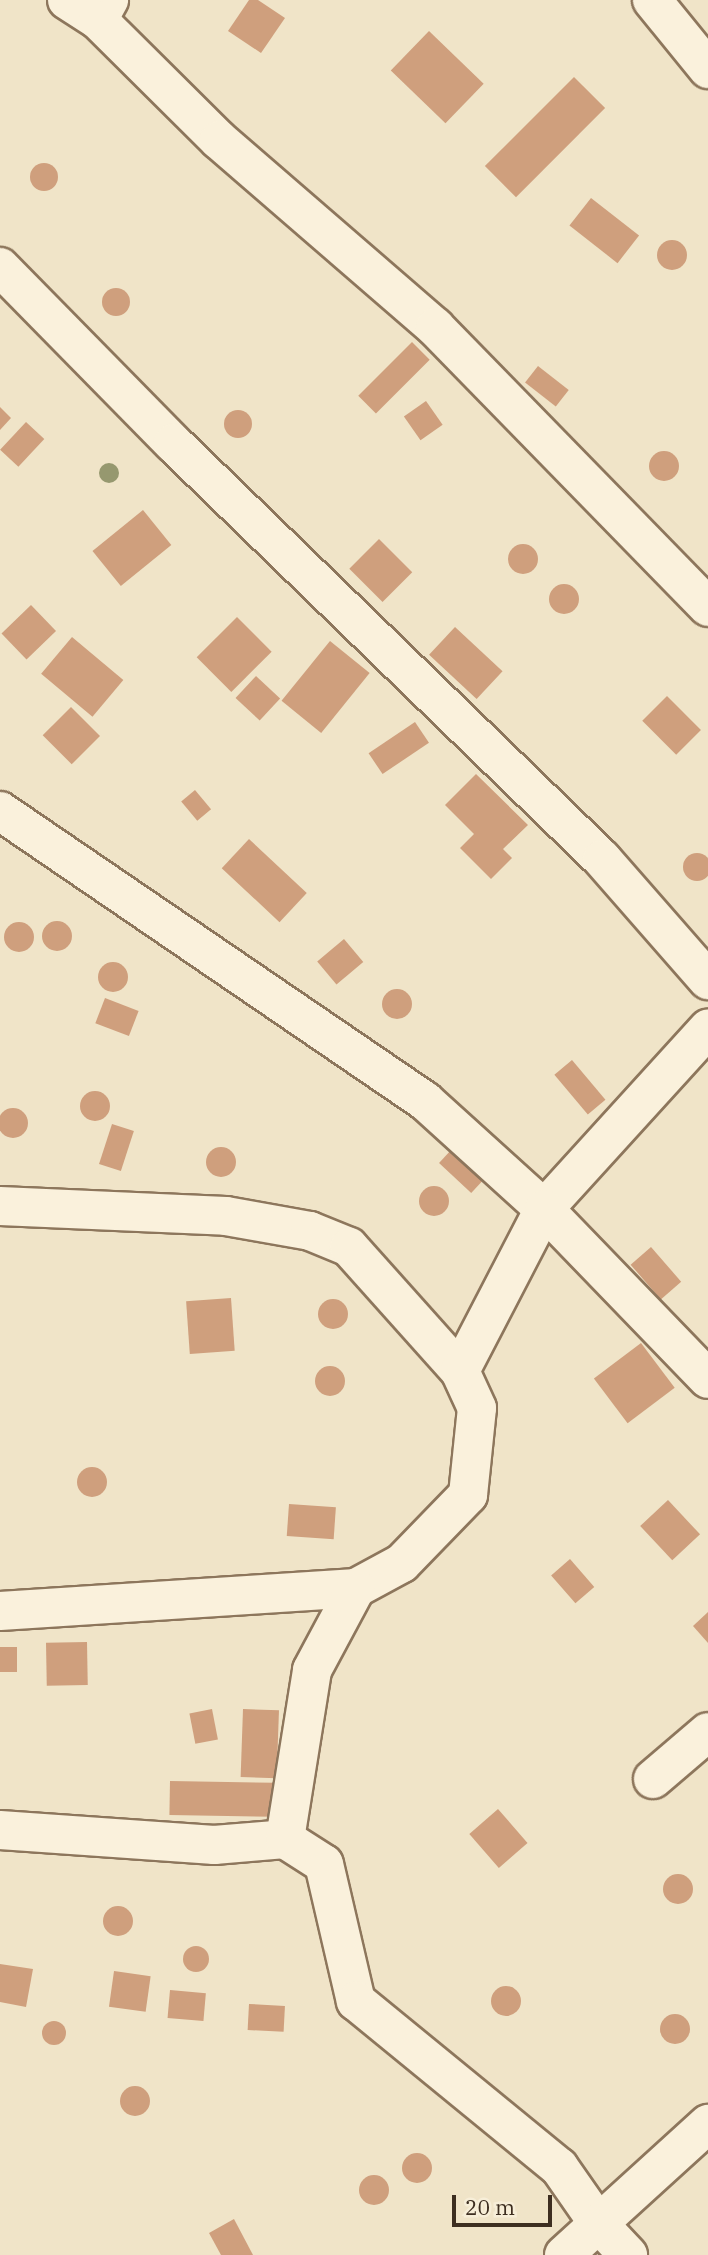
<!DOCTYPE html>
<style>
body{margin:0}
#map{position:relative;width:708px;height:2255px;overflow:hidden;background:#f0e4c8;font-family:"IBM Plex Serif",serif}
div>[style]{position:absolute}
.building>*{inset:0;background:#cf9f7d;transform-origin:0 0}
.round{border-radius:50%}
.roads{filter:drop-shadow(2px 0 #8d765c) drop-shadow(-2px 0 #8d765c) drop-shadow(0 2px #8d765c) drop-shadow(0 -2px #8d765c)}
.minor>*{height:38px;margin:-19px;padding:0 19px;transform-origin:19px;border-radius:19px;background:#faf1dc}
.trees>*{width:20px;height:20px;margin:-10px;border-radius:50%;background:#96986f}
span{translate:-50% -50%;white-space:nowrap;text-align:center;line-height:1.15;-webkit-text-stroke:6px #f7eed8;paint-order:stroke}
.scale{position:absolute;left:452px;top:2195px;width:100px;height:32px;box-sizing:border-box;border:4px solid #3d2e20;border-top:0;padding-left:9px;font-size:21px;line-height:24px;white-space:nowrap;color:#3d2e20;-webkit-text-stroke:5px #f7eed8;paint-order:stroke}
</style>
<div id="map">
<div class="building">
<i style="clip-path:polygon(249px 0,258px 0,285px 18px,261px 53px,228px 31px)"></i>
<i style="left:429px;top:31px;width:76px;height:55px;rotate:44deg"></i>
<i style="left:574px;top:77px;width:44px;height:126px;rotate:45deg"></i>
<i class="round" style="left:30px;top:163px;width:28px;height:28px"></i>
<i style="left:591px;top:198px;width:61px;height:35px;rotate:38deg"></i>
<i class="round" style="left:657px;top:240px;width:30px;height:30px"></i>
<i class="round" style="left:102px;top:288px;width:28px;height:28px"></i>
<i style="left:412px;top:342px;width:25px;height:76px;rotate:45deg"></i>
<i style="left:538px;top:366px;width:39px;height:21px;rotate:38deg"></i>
<i style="left:426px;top:401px;width:29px;height:27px;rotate:55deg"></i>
<i style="clip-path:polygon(0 407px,11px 418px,0 430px)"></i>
<i class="round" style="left:224px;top:410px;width:28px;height:28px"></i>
<i style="left:26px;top:422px;width:25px;height:38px;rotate:43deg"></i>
<i class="round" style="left:649px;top:451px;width:30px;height:30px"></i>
<i style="left:143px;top:510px;width:45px;height:65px;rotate:51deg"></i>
<i style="left:379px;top:539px;width:47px;height:42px;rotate:45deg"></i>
<i class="round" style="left:508px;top:544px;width:30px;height:30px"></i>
<i class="round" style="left:549px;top:584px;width:30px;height:30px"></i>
<i style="left:31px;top:605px;width:36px;height:41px;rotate:46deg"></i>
<i style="left:237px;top:617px;width:49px;height:57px;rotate:45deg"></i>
<i style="left:455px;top:627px;width:65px;height:38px;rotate:43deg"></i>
<i style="left:72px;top:637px;width:67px;height:48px;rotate:40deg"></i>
<i style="left:330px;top:641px;width:51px;height:77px;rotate:39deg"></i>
<i style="left:256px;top:676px;width:33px;height:30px;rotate:43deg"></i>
<i style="left:667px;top:696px;width:48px;height:35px;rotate:45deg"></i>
<i style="left:71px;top:707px;width:41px;height:40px;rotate:45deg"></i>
<i style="left:415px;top:722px;width:25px;height:56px;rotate:56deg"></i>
<i style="clip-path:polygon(476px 774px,528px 825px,503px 849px,512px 858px,491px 879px,460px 848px,474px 834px,445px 805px)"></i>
<i style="left:195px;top:790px;width:25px;height:18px;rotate:50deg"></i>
<i style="left:249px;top:839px;width:79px;height:40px;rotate:43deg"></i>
<i class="round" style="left:683px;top:853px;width:28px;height:28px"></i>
<i class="round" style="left:42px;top:921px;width:30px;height:30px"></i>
<i class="round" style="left:4px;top:922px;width:30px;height:30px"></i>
<i style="left:344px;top:939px;width:30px;height:35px;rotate:50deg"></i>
<i class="round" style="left:98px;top:962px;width:30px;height:30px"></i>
<i class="round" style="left:382px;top:989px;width:30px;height:30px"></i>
<i style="left:105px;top:998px;width:36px;height:27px;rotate:21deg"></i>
<i style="left:572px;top:1060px;width:52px;height:23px;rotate:50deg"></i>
<i class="round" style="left:80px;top:1091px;width:30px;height:30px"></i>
<i class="round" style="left:-2px;top:1108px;width:30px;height:30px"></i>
<i style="left:112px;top:1124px;width:23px;height:42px;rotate:18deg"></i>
<i class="round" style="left:206px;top:1147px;width:30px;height:30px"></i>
<i style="left:452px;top:1149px;width:44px;height:19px;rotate:43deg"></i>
<i class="round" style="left:419px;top:1186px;width:30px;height:30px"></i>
<i style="left:651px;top:1247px;width:46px;height:27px;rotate:49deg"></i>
<i style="left:231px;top:1298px;width:53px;height:45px;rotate:86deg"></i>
<i class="round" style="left:318px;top:1299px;width:30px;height:30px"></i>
<i style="left:641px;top:1343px;width:56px;height:59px;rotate:53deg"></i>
<i class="round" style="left:315px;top:1366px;width:30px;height:30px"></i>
<i class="round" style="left:77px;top:1467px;width:30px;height:30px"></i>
<i style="left:668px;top:1500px;width:47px;height:38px;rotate:47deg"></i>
<i style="left:289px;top:1504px;width:47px;height:32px;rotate:4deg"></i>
<i style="left:570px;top:1559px;width:37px;height:25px;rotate:49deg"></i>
<i style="clip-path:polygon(708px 1612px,708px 1643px,693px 1626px)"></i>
<i style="left:87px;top:1642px;width:43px;height:41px;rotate:89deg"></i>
<i style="left:0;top:1647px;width:17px;height:25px"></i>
<i style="left:212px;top:1709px;width:31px;height:23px;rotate:79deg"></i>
<i style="left:243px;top:1709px;width:36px;height:68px;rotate:2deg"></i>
<i style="left:170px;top:1781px;width:105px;height:34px;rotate:1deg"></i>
<i style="left:498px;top:1809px;width:45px;height:38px;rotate:49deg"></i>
<i class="round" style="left:663px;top:1874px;width:30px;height:30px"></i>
<i class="round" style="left:103px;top:1906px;width:30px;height:30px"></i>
<i class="round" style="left:183px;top:1946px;width:26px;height:26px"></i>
<i style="clip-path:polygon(0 1964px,33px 1969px,26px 2007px,0 2002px)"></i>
<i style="left:114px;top:1971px;width:37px;height:36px;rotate:8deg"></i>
<i class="round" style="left:491px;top:1986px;width:30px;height:30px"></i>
<i style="left:170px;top:1990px;width:36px;height:28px;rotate:5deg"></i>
<i style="left:249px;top:2004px;width:36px;height:26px;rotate:3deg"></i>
<i class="round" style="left:660px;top:2014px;width:30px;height:30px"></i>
<i class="round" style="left:42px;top:2021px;width:24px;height:24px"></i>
<i class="round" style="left:120px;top:2086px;width:30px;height:30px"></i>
<i class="round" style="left:402px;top:2153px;width:30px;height:30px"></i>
<i class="round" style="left:359px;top:2175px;width:30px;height:30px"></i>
<i style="clip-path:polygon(234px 2219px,253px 2255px,221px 2255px,209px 2233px)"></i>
</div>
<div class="roads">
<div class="minor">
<i style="left:67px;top:0;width:37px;rotate:33deg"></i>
<i style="left:98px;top:20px;width:23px;rotate:-61deg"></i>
<i style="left:652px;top:0;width:89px;rotate:50.9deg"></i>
<i style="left:98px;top:20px;width:170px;rotate:44.8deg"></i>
<i style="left:219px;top:140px;width:286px;rotate:40.9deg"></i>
<i style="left:435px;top:327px;width:391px;rotate:45.7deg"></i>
<i style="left:0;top:267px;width:247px;rotate:45.5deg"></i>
<i style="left:173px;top:443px;width:598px;rotate:44.12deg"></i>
<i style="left:602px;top:859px;width:161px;rotate:48.8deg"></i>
<i style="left:0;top:811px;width:515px;rotate:34.31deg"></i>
<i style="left:425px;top:1101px;width:161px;rotate:42.2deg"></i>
<i style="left:544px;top:1209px;width:244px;rotate:-47.7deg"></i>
<i style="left:0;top:1206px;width:226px;rotate:2.5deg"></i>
<i style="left:226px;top:1216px;width:85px;rotate:10.1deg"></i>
<i style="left:310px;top:1231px;width:42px;rotate:22.3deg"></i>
<i style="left:349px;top:1247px;width:166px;rotate:48.2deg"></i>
<i style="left:0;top:1611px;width:357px;rotate:-3.7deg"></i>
<i style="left:356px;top:1588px;width:52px;rotate:-28.5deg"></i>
<i style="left:402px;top:1563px;width:95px;rotate:-45.9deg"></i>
<i style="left:468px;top:1495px;width:87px;rotate:-84.1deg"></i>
<i style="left:477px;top:1408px;width:41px;rotate:-114.7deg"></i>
<i style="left:460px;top:1371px;width:182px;rotate:-62.6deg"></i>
<i style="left:544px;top:1209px;width:236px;rotate:46deg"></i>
<i style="left:653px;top:1779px;width:72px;rotate:-40.5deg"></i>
<i style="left:0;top:1830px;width:215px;rotate:4deg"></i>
<i style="left:214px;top:1845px;width:71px;rotate:-4.8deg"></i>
<i style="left:285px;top:1839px;width:171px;rotate:-80.9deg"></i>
<i style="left:312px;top:1670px;width:93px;rotate:-61.8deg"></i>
<i style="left:285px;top:1839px;width:46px;rotate:32.7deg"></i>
<i style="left:324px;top:1864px;width:141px;rotate:76.9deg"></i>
<i style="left:356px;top:2001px;width:262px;rotate:39.3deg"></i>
<i style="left:559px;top:2167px;width:68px;rotate:55.1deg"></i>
<i style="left:598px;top:2223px;width:44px;rotate:46.8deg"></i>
<i style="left:564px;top:2255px;width:195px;rotate:-42.3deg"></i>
</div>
</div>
<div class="trees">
<i style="left:109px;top:473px"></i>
</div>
<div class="scale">20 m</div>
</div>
